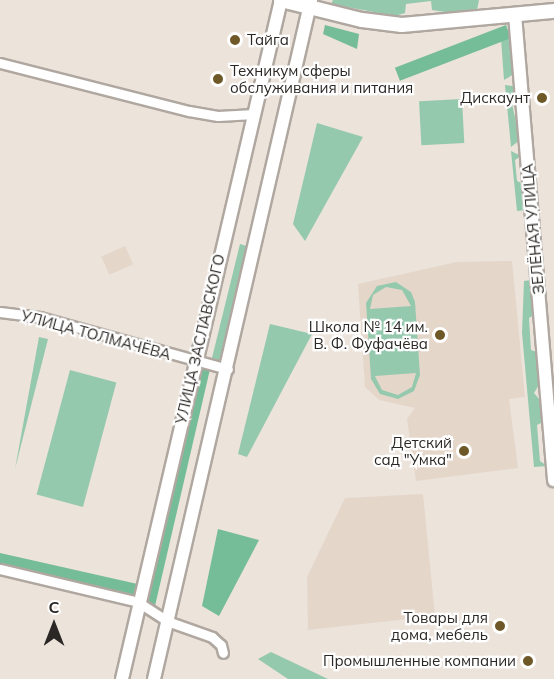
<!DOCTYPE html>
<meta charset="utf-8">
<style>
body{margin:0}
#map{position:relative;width:554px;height:679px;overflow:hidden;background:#ece3db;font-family:Mulish,sans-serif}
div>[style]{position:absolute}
.built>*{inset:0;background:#e5d6ca;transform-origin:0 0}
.green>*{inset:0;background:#95c9ae;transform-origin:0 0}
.forest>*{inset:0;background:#75bc98;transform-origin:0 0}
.roads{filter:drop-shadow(2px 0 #b0a8a0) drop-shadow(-2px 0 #b0a8a0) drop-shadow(0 2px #b0a8a0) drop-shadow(0 -2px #b0a8a0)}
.minor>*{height:9px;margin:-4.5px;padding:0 4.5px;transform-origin:4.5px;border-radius:4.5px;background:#fff}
.tertiary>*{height:12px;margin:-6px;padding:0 6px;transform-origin:6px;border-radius:6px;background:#fff}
.secondary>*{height:14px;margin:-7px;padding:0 7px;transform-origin:7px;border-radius:7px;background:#fff}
.dots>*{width:16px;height:16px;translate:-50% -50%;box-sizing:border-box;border:3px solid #fff;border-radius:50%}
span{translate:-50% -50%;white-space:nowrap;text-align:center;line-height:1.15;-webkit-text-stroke:4.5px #fff;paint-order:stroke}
.poi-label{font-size:15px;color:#2a2724}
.left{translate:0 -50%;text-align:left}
.right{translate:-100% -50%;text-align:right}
.street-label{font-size:15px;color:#2a2724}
.north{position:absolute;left:24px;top:595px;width:60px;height:60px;-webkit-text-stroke:4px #fff;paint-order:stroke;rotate:0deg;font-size:16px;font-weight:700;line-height:24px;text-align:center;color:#2a2724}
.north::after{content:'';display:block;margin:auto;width:21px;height:27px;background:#2a2724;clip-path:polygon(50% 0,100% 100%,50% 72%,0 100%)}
</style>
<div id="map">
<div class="built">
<i style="left:125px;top:246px;width:20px;height:26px;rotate:66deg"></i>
<i style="clip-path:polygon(512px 261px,525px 397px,509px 399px,518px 468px,416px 481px,407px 419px,415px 408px,379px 400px,365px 387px,358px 284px,457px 262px)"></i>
<i style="clip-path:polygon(423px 494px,435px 616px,308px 630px,307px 577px,345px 498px)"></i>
</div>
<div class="green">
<i style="clip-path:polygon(333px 0,479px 0,477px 10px,452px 13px,432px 10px,431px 1px,406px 4px,405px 13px,395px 16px,331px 4px)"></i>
<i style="clip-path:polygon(511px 38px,514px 74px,504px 80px,501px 39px)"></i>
<i style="clip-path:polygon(505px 85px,513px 86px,516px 91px,510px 95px,520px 140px,511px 147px)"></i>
<i style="left:462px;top:99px;width:44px;height:43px;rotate:87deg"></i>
<i style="clip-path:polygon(317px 123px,363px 137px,305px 241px,293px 224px)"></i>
<i style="clip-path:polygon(511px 151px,521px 156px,515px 160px,517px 181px,523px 184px,525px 210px,517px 211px)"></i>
<i style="clip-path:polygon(240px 244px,250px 247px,225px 358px,221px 363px,211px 362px)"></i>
<i style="clip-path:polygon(531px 280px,534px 315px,529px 318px,531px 350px,537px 352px,539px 385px,534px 393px,541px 401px,543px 422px,537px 425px,540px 461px,547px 466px,534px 467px,522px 333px,524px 281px)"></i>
<i style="clip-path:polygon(evenodd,396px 282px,411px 292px,415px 302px,420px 375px,414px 391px,398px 399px,380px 394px,371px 379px,366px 303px,377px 286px,396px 282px,386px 287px,402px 290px,411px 306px,370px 309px,373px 295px,386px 287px,396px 282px,416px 373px,412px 387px,398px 395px,382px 390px,375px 376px,416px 373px)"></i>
<i style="clip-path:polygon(270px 324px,312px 334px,247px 457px,238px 454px)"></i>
<i style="clip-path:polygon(39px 337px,48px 339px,15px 469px)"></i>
<i style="left:70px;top:370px;width:48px;height:129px;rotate:15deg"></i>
<i style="clip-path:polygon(271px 652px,328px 679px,288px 679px,258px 659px)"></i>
</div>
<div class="forest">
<i style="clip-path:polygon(325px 25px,359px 34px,357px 49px,323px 34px)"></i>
<i style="left:506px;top:25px;width:14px;height:119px;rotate:69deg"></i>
<i style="clip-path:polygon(194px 361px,211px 365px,155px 606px,0 569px,0 553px,142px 585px)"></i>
<i style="clip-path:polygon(218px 529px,259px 540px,219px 616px,202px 606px)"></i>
</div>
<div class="roads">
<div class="minor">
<i style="left:0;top:63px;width:195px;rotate:14.3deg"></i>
<i style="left:189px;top:111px;width:29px;rotate:10deg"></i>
<i style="left:218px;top:116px;width:36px;rotate:-3deg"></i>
<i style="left:0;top:312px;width:40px;rotate:7.1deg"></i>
<i style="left:40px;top:317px;width:195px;rotate:15.5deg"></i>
<i style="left:0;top:569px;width:142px;rotate:13.4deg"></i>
<i style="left:138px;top:602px;width:35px;rotate:33deg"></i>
<i style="left:167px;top:621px;width:48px;rotate:19.6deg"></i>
<i style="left:212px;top:637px;width:12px;rotate:42deg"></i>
<i style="left:221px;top:645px;width:8px;rotate:76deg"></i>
</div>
<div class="tertiary">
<i style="left:515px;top:15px;width:467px;rotate:85.2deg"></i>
<i style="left:122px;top:679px;width:697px;rotate:-76.82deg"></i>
<i style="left:154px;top:679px;width:697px;rotate:-76.98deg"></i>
</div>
<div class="secondary">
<i style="left:281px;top:0;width:83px;rotate:13.9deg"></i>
<i style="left:362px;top:20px;width:40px;rotate:7.1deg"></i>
<i style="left:402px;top:25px;width:153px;rotate:-5.3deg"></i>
</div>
</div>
<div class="dots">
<i style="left:235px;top:40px;background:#6e5827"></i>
<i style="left:218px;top:79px;background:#6e5827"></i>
<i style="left:542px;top:98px;background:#6e5827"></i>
<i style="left:440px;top:335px;background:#6e5827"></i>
<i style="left:464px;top:451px;background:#6e5827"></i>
<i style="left:500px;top:626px;background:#6e5827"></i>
<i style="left:528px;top:661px;background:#6e5827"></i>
</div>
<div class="poi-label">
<span class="left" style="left:247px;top:40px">Тайга</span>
<span class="left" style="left:230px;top:79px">Техникум сферы<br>обслуживания и питания</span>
<span class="right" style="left:530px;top:98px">Дискаунт</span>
<span class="right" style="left:428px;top:335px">Школа № 14 им.<br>В. Ф. Фуфачёва</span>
<span class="right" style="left:452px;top:451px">Детский<br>сад "Умка"</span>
<span class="right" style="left:488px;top:626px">Товары для<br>дома, мебель</span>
<span class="right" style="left:516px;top:661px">Промышленные компании</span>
</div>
<div class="street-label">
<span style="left:533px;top:229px;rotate:-95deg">ЗЕЛЁНАЯ УЛИЦА</span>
<span style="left:96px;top:335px;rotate:15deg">УЛИЦА ТОЛМАЧЁВА</span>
<span style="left:200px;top:339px;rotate:-77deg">УЛИЦА ЗАСЛАВСКОГО</span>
</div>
<div class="north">С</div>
</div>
